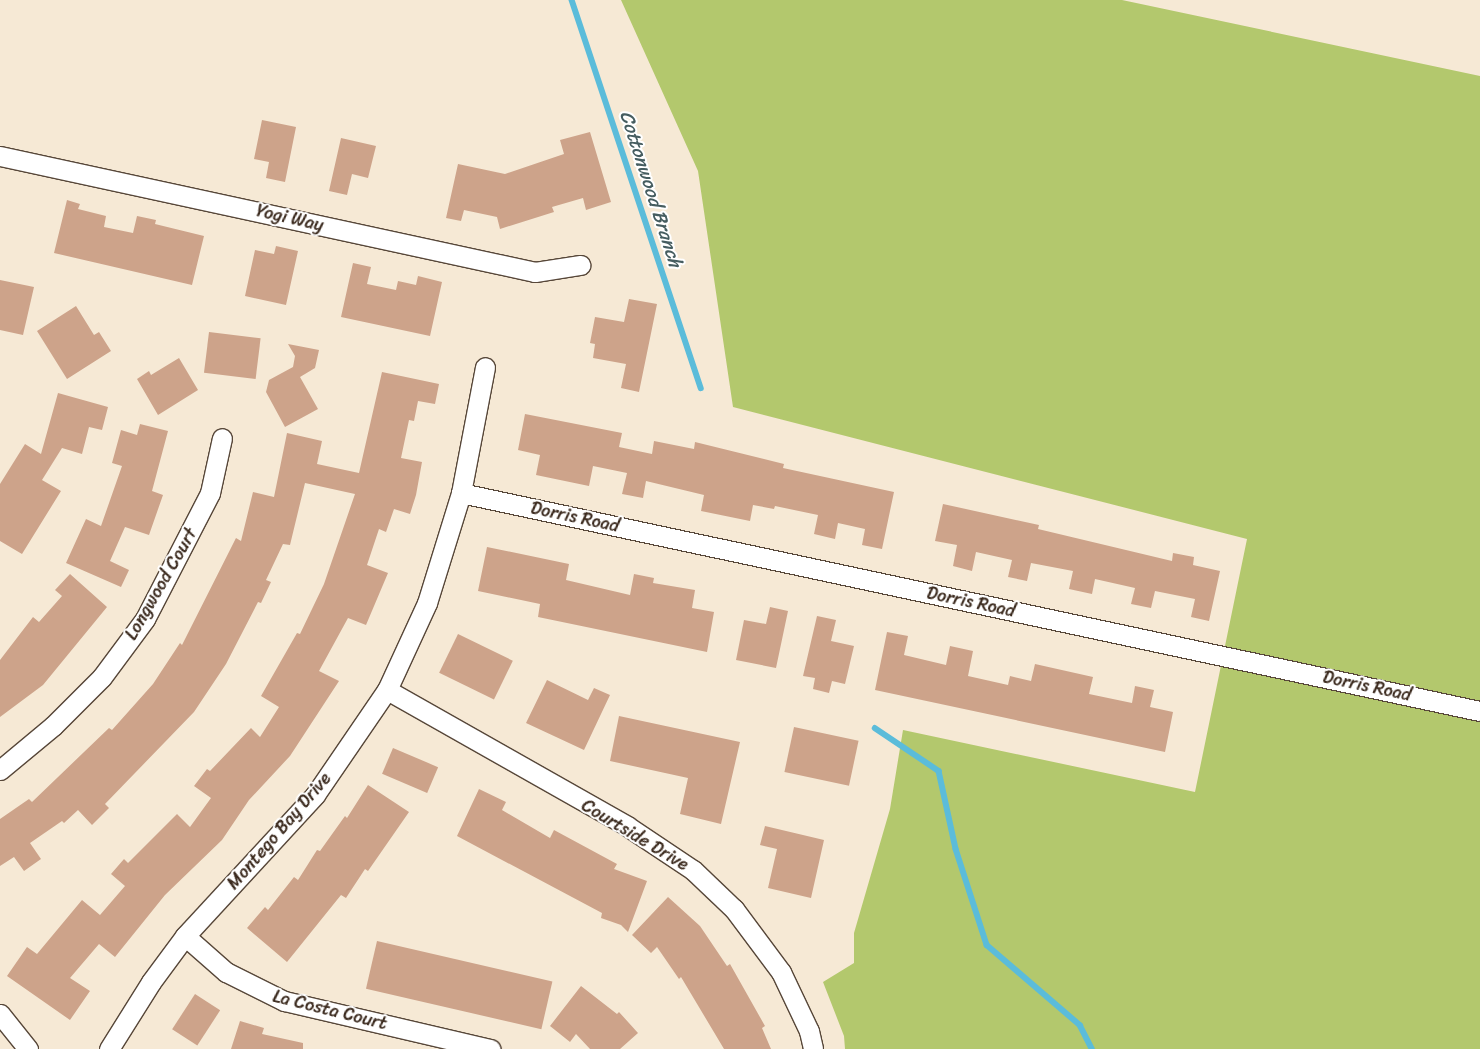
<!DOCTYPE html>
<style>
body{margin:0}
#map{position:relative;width:1480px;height:1049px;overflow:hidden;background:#f6e9d5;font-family:Sriracha,sans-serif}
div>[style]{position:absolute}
.green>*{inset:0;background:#b3c86d}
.stream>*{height:5.5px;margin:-2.75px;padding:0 2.75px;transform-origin:2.75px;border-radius:2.75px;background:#5bbcda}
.building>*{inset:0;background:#cda38a;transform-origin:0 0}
.roads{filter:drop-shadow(1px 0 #574739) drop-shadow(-1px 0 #574739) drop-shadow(0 1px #574739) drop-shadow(0 -1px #574739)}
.street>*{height:19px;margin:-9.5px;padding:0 9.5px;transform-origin:9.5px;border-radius:9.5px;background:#fff}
span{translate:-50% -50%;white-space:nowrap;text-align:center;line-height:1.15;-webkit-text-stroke:4px #fff;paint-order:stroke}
.street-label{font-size:18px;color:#3b2a1e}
.water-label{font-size:19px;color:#465d60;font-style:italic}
</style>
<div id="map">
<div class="green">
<i style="clip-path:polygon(621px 0,1122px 0,1480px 76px,1480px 1049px,845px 1049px,844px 1036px,823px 982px,854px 963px,854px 933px,890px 809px,903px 730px,1195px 792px,1247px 539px,733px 407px,698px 171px)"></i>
</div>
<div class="stream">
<i style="left:572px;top:0;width:409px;rotate:71.6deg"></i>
<i style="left:875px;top:728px;width:77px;rotate:33.9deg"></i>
<i style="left:939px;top:771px;width:80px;rotate:77.7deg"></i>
<i style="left:956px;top:849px;width:101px;rotate:72.1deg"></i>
<i style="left:987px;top:945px;width:123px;rotate:40.7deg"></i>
<i style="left:1080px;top:1025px;width:27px;rotate:63deg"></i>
</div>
<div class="building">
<i style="clip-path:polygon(262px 120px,296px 127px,285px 182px,266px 178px,269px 162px,254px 159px)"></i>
<i style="clip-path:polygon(590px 132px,611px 202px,586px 210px,583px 198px,552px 207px,554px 212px,500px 229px,497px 217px,464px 210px,461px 221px,446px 218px,458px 164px,505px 174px,564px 154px,560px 140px)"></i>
<i style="clip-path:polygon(341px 138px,376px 146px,368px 178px,352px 174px,347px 195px,329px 191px)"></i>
<i style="clip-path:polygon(67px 200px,80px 204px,78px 209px,106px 216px,104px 227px,133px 233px,137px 216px,156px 220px,155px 224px,204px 236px,192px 285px,54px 253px)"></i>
<i style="clip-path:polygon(276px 246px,298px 251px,286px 305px,245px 296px,255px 250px,274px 254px)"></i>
<i style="clip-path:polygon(353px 263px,371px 267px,367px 284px,396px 290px,398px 281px,416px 285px,418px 276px,442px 282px,430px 336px,341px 317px)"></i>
<i style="clip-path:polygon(0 280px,34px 287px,23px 335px,0 330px)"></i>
<i style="clip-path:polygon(629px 299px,657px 304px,639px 392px,621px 388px,626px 364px,593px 358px,595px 344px,590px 343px,595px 317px,624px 322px)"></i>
<i style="clip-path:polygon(76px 306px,94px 335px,99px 332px,111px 351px,67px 379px,37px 331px)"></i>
<i style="left:209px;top:332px;width:52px;height:41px;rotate:7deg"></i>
<i style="clip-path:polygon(288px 344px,319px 350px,315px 368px,300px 377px,318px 409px,285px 427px,266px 392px,269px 380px,293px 367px,295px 356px)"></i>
<i style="clip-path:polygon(179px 358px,198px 390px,158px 415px,137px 379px,149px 371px,151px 375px)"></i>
<i style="clip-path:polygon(382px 372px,439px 384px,435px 404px,418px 401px,414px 421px,409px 420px,401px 458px,422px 462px,416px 495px,410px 514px,394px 509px,386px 532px,379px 529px,367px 565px,388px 573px,366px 625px,348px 618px,319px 671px,339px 681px,290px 756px,249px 800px,222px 840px,165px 895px,115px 957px,99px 944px,70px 978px,90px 991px,70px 1020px,7px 976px,27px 947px,37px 954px,82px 900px,100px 915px,125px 886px,111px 874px,124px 859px,128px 863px,177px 814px,190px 827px,211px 798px,194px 786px,207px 769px,210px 771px,251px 728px,260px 737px,279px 707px,261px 696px,297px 633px,300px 634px,324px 584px,355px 494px,305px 483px,290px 545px,283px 544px,266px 580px,271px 582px,261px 603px,258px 602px,226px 664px,194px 712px,105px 804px,109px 808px,92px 825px,78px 810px,64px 823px,62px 821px,30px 843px,41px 859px,24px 871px,14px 857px,0 866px,0 819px,29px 799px,32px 802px,109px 728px,112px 730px,153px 684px,180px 643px,182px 645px,236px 538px,241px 541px,253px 492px,274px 497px,287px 433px,322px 441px,317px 464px,359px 473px)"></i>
<i style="clip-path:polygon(58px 393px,108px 407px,102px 430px,89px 427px,82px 454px,62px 448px,42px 480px,61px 491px,22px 554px,0 541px,0 484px,25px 444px,41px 454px)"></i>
<i style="clip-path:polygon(525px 414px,622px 433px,619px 447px,652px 454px,654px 441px,694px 449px,695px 442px,784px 464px,783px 468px,894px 492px,882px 549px,862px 545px,865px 529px,838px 523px,835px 539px,814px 534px,818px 515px,775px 506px,774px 509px,753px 505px,750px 521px,701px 511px,704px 495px,646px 481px,643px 498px,622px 494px,627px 473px,593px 466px,589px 486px,536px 475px,540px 455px,518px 450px)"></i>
<i style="clip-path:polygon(140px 424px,168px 431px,152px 491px,163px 495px,149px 535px,125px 527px,110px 561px,129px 570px,121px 587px,66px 563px,86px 519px,101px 526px,122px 466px,112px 463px,121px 430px,137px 435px)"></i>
<i style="clip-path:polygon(943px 504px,1039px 525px,1038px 529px,1172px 561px,1173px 553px,1194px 557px,1193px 565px,1220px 571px,1209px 621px,1191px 617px,1195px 599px,1155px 591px,1151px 608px,1131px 604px,1135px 588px,1095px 579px,1092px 594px,1069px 589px,1073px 571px,1031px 563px,1027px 581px,1008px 577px,1012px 560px,976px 552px,972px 571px,953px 566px,957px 545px,935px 541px)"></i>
<i style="clip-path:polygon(487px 547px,569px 564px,566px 580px,630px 595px,634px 574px,654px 578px,653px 583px,695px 590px,692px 608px,714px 612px,707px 652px,538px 617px,540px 604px,478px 591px)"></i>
<i style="clip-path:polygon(70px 574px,107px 607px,43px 685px,0 717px,0 660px,33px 617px,39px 622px,62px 596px,55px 590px)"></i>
<i style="clip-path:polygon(770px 607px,788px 611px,776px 668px,736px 660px,744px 620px,766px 624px)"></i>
<i style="clip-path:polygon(817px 616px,836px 620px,831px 641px,854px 646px,845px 684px,832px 681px,829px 693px,813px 689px,815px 678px,803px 676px)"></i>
<i style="clip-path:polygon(887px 632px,908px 636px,904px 655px,946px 665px,950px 646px,973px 651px,968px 676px,1008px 685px,1010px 676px,1031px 681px,1035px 664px,1093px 677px,1089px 694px,1132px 703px,1135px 686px,1154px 690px,1150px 707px,1173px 712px,1165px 752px,875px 690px)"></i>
<i style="left:458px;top:634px;width:61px;height:43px;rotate:26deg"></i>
<i style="clip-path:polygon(547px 680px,588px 700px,594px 688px,610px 695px,584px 750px,526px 723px)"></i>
<i style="clip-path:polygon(619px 716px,740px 742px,721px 824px,680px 814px,688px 778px,610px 761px)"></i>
<i style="left:794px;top:727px;width:66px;height:46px;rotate:12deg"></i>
<i style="left:393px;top:748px;width:49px;height:28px;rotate:23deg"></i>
<i style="clip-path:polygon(368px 785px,409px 812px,368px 871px,365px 869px,346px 898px,341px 895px,287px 962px,247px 928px,265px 907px,268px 910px,294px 877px,298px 880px,317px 850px,320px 851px,345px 816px,347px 818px)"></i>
<i style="clip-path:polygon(479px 789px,506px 802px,502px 810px,550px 838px,554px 830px,617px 864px,614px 869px,647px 881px,628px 932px,621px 925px,601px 918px,602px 913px,457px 836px)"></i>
<i style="clip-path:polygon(765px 826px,824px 840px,811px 898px,768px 888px,777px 849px,760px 845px)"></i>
<i style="clip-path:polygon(668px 897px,700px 926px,727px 966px,730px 964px,765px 1026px,762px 1028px,771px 1049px,724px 1049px,681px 977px,679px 979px,657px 947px,651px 953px,632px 935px)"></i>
<i style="left:377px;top:941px;width:180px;height:49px;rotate:13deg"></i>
<i style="clip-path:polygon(581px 986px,617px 1014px,619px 1012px,638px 1033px,620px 1049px,590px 1049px,576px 1034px,570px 1042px,550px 1026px)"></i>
<i style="left:195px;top:994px;width:30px;height:42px;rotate:33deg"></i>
<i style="clip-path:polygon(240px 1021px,264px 1028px,262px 1034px,303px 1043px,303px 1049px,231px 1049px)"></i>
</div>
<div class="roads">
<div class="street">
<i style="left:0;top:156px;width:547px;rotate:12.23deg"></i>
<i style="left:535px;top:272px;width:46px;rotate:-8.8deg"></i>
<i style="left:461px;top:493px;width:1042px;rotate:12.08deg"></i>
<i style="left:387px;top:690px;width:276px;rotate:29.5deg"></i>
<i style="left:627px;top:826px;width:79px;rotate:33.7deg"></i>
<i style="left:693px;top:870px;width:57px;rotate:43.6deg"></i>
<i style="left:734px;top:909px;width:79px;rotate:53.3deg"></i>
<i style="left:781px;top:972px;width:65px;rotate:64.6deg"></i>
<i style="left:809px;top:1031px;width:18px;rotate:77deg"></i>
<i style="left:0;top:770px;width:69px;rotate:-39.7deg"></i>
<i style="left:53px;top:726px;width:69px;rotate:-45deg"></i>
<i style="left:102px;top:677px;width:72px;rotate:-53.4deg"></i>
<i style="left:145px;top:619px;width:142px;rotate:-62.7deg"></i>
<i style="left:210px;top:493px;width:56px;rotate:-77.7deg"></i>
<i style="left:185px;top:936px;width:55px;rotate:41.3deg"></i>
<i style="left:226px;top:972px;width:65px;rotate:26.6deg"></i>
<i style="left:284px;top:1001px;width:212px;rotate:13.1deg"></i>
<i style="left:0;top:1014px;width:45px;rotate:51.3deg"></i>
<i style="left:109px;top:1049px;width:79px;rotate:-57.9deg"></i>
<i style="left:151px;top:982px;width:57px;rotate:-53.5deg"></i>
<i style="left:185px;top:936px;width:192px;rotate:-47.3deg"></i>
<i style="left:315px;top:795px;width:127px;rotate:-55.6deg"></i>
<i style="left:387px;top:690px;width:96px;rotate:-65.3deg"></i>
<i style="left:427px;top:603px;width:115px;rotate:-72.8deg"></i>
<i style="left:461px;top:493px;width:128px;rotate:-79.2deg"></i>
</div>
</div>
<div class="street-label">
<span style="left:290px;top:218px;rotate:13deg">Yogi Way</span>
<span style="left:575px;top:517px;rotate:12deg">Dorris Road</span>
<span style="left:161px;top:584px;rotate:-60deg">Longwood Court</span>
<span style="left:971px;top:602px;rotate:12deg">Dorris Road</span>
<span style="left:1367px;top:686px;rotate:12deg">Dorris Road</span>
<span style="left:279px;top:831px;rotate:-49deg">Montego Bay Drive</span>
<span style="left:635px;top:835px;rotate:31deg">Courtside Drive</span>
<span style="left:330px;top:1010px;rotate:14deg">La Costa Court</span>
</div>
<div class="water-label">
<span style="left:651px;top:189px;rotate:72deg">Cottonwood Branch</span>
</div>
</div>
